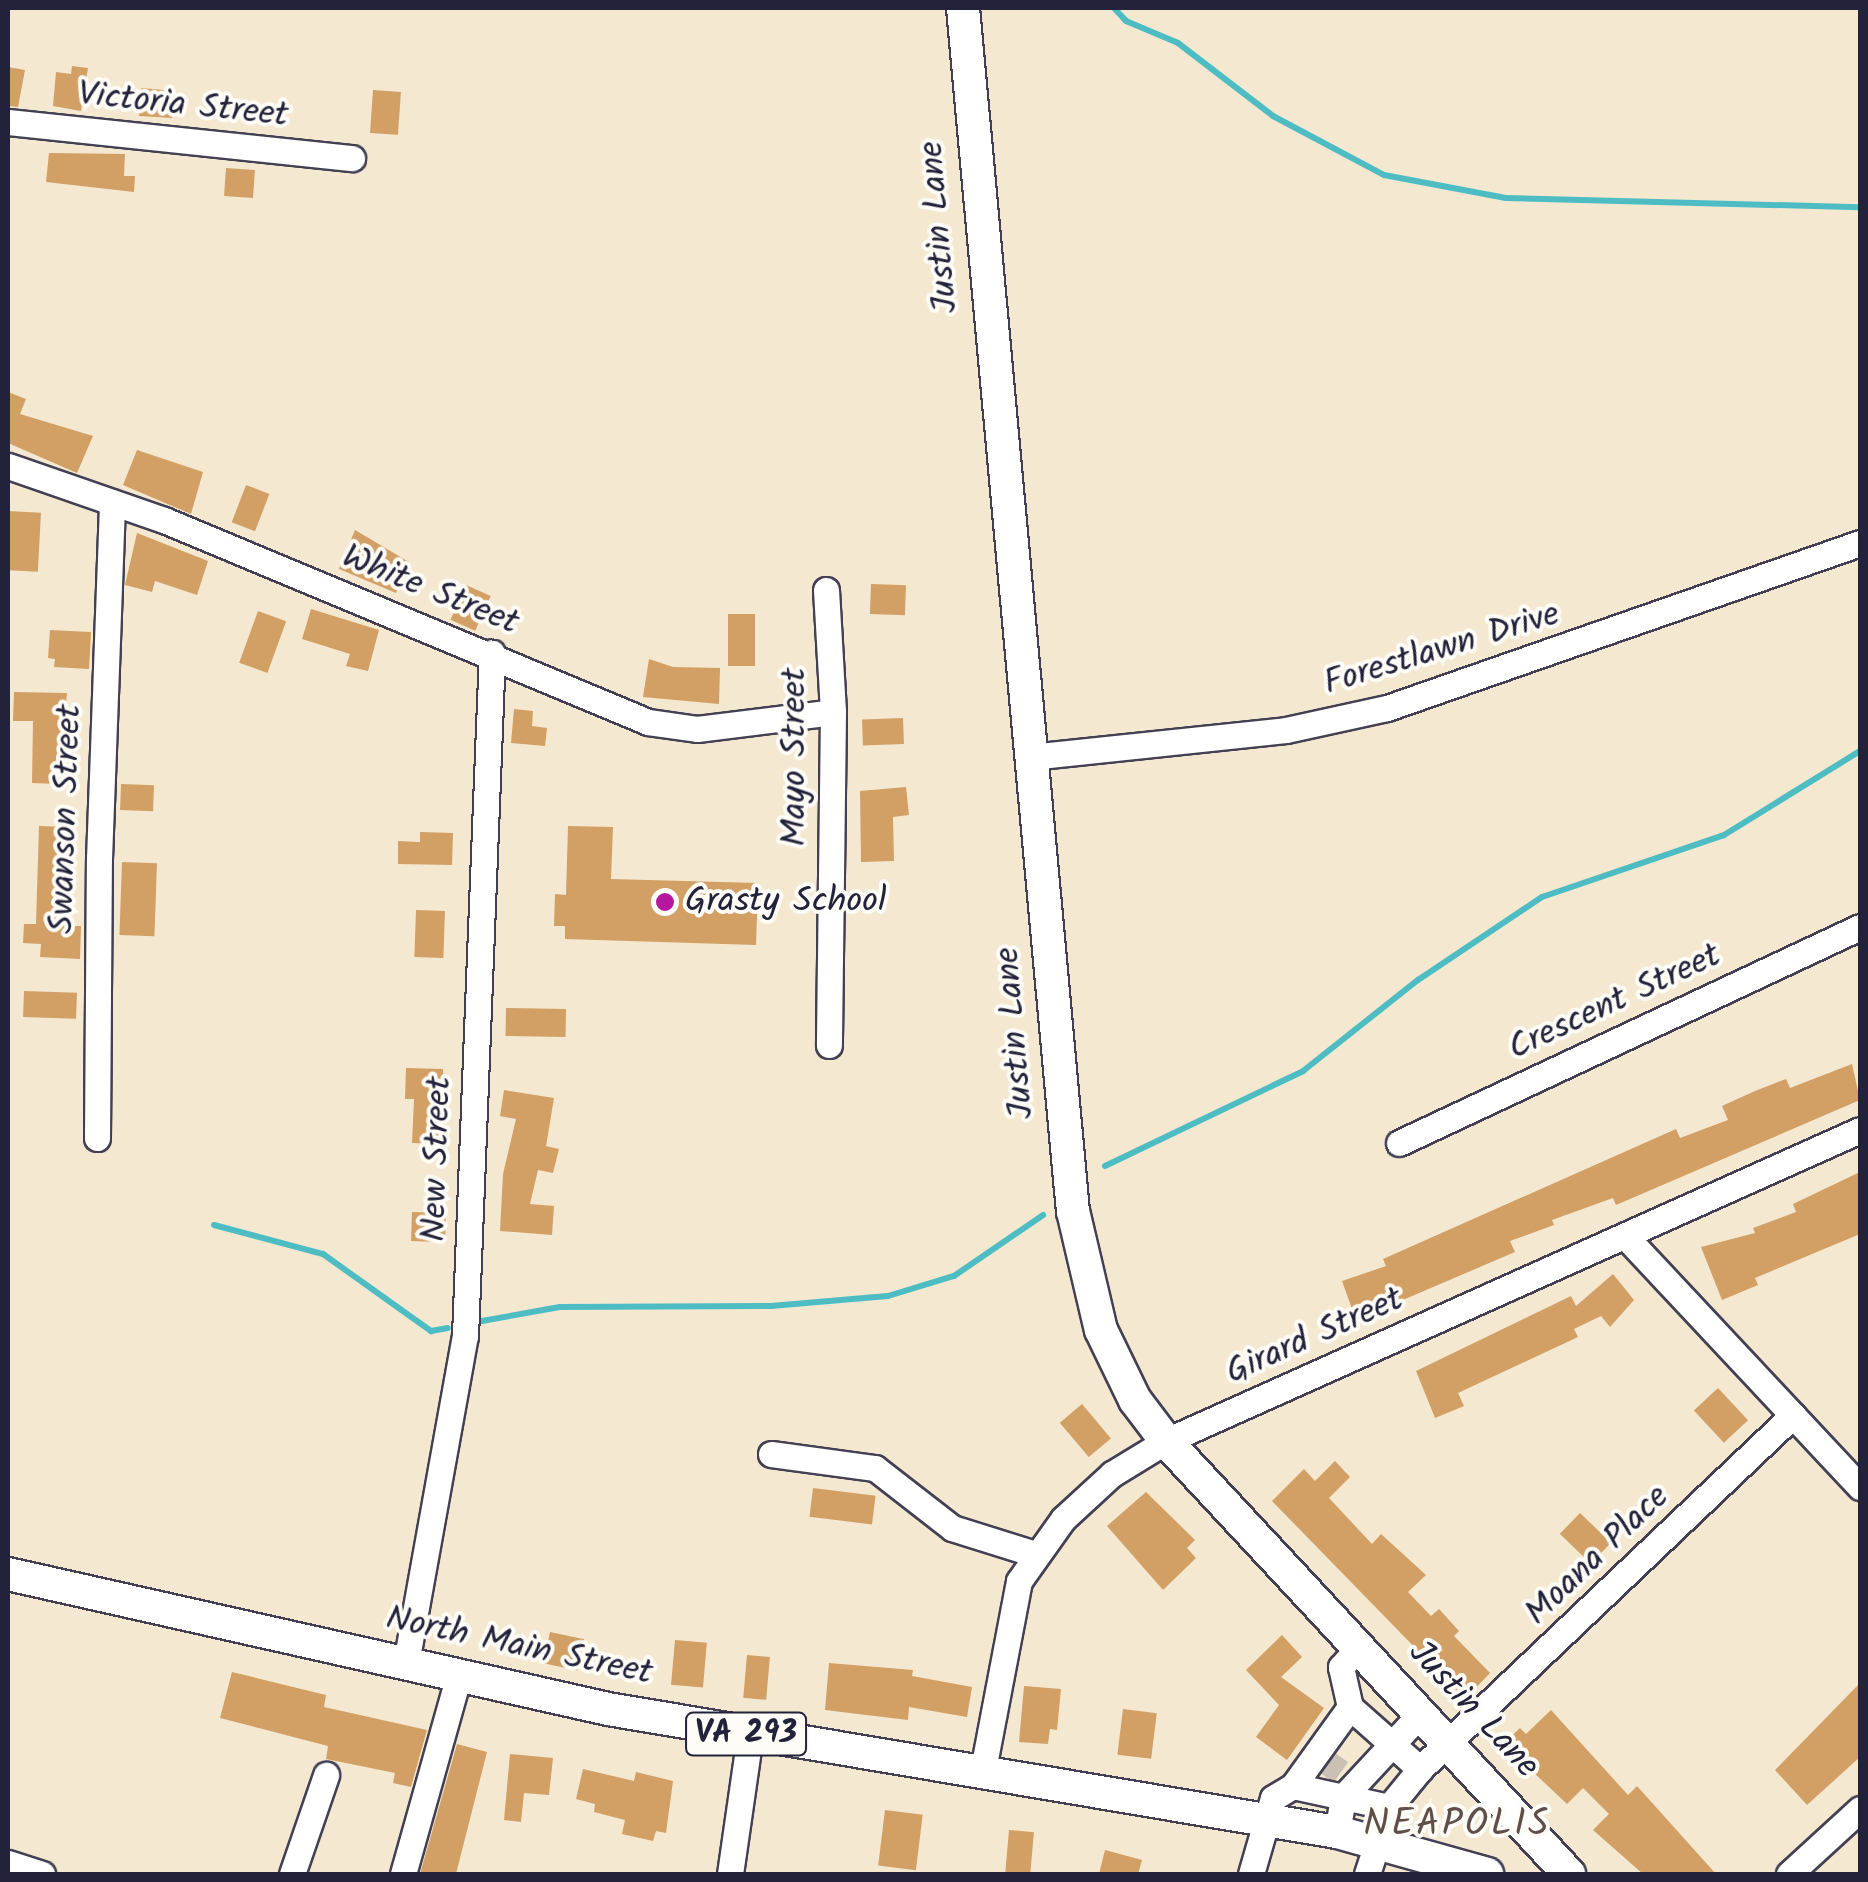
<!DOCTYPE html>
<style>
body{margin:0}
#map{position:relative;width:1868px;height:1882px;overflow:hidden;background:#f4e8d1;font-family:Kalam,sans-serif}
div>[style]{position:absolute}
.stream>*{height:6px;margin:-3px;padding:0 3px;transform-origin:3px;border-radius:3px;background:#4ebdc3}
.building>*{inset:0;background:#d29f64;transform-origin:0 0}
.minor-tunnel>*{height:25px;margin-top:-12.5px;transform-origin:0;background:repeating-linear-gradient(90deg,#cac0b3 0 25px,transparent 0 37px)}
.roads{filter:drop-shadow(2px 0 #424052) drop-shadow(-2px 0 #424052) drop-shadow(0 2px #424052) drop-shadow(0 -2px #424052)}
.minor>*{height:25px;margin:-12.5px;padding:0 12.5px;transform-origin:12.5px;border-radius:12.5px;background:#fff}
.major>*{height:32px;margin:-16px;padding:0 16px;transform-origin:16px;border-radius:16px;background:#fff}
.dots>*{width:28px;height:28px;translate:-50% -50%;box-sizing:border-box;border:5px solid #fdfcf7;border-radius:50%}
span{translate:-50% -50%;white-space:nowrap;text-align:center;line-height:1.15;-webkit-text-stroke:8px #fdfcf7;paint-order:stroke}
.shield-label span{padding:2px 8px;background:#fdfcf7;border:2px solid;border-radius:8px;-webkit-text-stroke-width:0}
.shield-label{font-size:32px;color:#22223b;font-weight:700}
.street-label{font-size:35px;color:#22223b}
.poi-label{font-size:35px;color:#22223b}
.left{translate:0 -50%;text-align:left}
.neighbourhood-label{font-size:38px;color:#604e49;letter-spacing:2.5px}
.frame{position:absolute;inset:0;border:10px solid #22223b;pointer-events:none}
</style>
<div id="map">
<div class="stream">
<i style="left:1114px;top:8px;width:18px;rotate:47deg"></i>
<i style="left:1126px;top:21px;width:56px;rotate:22.9deg"></i>
<i style="left:1178px;top:43px;width:120px;rotate:37.5deg"></i>
<i style="left:1273px;top:116px;width:126px;rotate:28deg"></i>
<i style="left:1384px;top:175px;width:124px;rotate:10.7deg"></i>
<i style="left:1506px;top:198px;width:354px;rotate:1.5deg"></i>
<i style="left:1105px;top:1166px;width:220px;rotate:-25.6deg"></i>
<i style="left:1303px;top:1071px;width:147px;rotate:-38.4deg"></i>
<i style="left:1418px;top:980px;width:149px;rotate:-33.8deg"></i>
<i style="left:1542px;top:897px;width:192px;rotate:-18.8deg"></i>
<i style="left:1724px;top:835px;width:160px;rotate:-31.7deg"></i>
<i style="left:214px;top:1225px;width:113px;rotate:14.9deg"></i>
<i style="left:323px;top:1254px;width:133px;rotate:35.5deg"></i>
<i style="left:431px;top:1331px;width:17px;rotate:-10deg"></i>
<i style="left:482px;top:1321px;width:79px;rotate:-10.2deg"></i>
<i style="left:560px;top:1307px;width:211px;rotate:-0.3deg"></i>
<i style="left:771px;top:1306px;width:117px;rotate:-4.9deg"></i>
<i style="left:888px;top:1296px;width:69px;rotate:-16.9deg"></i>
<i style="left:954px;top:1276px;width:108px;rotate:-34.4deg"></i>
</div>
<div class="building">
<i style="clip-path:polygon(72px 66px,88px 68px,81px 111px,53px 106px,56px 72px,71px 74px)"></i>
<i style="clip-path:polygon(8px 67px,25px 70px,18px 107px,8px 106px)"></i>
<i style="clip-path:polygon(141px 88px,164px 90px,164px 100px,174px 101px,172px 118px,139px 116px)"></i>
<i style="left:373px;top:90px;width:28px;height:43px;rotate:4deg"></i>
<i style="clip-path:polygon(49px 153px,125px 154px,124px 176px,135px 176px,134px 192px,46px 182px)"></i>
<i style="left:226px;top:168px;width:29px;height:28px;rotate:4deg"></i>
<i style="clip-path:polygon(8px 392px,26px 399px,20px 414px,93px 436px,77px 473px,8px 443px)"></i>
<i style="clip-path:polygon(137px 450px,203px 472px,191px 514px,123px 485px)"></i>
<i style="left:246px;top:485px;width:25px;height:40px;rotate:21deg"></i>
<i style="left:8px;top:511px;width:33px;height:59px;rotate:3deg"></i>
<i style="clip-path:polygon(355px 530px,409px 562px,396px 593px,339px 569px)"></i>
<i style="clip-path:polygon(137px 533px,208px 561px,197px 595px,155px 581px,152px 592px,125px 585px)"></i>
<i style="left:871px;top:584px;width:35px;height:30px;rotate:2deg"></i>
<i style="left:466px;top:585px;width:27px;height:38px;rotate:24deg"></i>
<i style="clip-path:polygon(311px 609px,379px 630px,368px 671px,346px 666px,350px 654px,302px 639px)"></i>
<i style="left:258px;top:611px;width:30px;height:55px;rotate:20deg"></i>
<i style="left:728px;top:614px;width:27px;height:52px"></i>
<i style="clip-path:polygon(50px 630px,91px 632px,89px 669px,54px 667px,55px 659px,48px 658px)"></i>
<i style="clip-path:polygon(649px 659px,673px 667px,720px 668px,719px 704px,643px 697px)"></i>
<i style="clip-path:polygon(14px 692px,67px 693px,58px 784px,32px 783px,33px 721px,13px 721px)"></i>
<i style="clip-path:polygon(514px 709px,533px 711px,532px 726px,547px 728px,545px 746px,511px 743px)"></i>
<i style="left:903px;top:718px;width:26px;height:41px;rotate:88deg"></i>
<i style="left:121px;top:784px;width:33px;height:26px;rotate:2deg"></i>
<i style="clip-path:polygon(906px 787px,909px 815px,893px 817px,894px 861px,861px 862px,860px 791px)"></i>
<i style="clip-path:polygon(39px 826px,69px 827px,67px 926px,81px 926px,80px 959px,40px 957px,41px 944px,23px 943px,24px 924px,36px 924px)"></i>
<i style="clip-path:polygon(568px 826px,613px 827px,611px 879px,758px 883px,756px 945px,565px 939px,565px 926px,554px 926px,555px 894px,566px 895px)"></i>
<i style="clip-path:polygon(420px 832px,453px 833px,452px 865px,398px 864px,398px 841px,420px 842px)"></i>
<i style="left:122px;top:862px;width:35px;height:73px;rotate:2deg"></i>
<i style="left:416px;top:910px;width:29px;height:47px;rotate:2deg"></i>
<i style="left:24px;top:991px;width:53px;height:26px;rotate:2deg"></i>
<i style="left:506px;top:1008px;width:60px;height:28px;rotate:1deg"></i>
<i style="clip-path:polygon(1852px 1064px,1860px 1100px,1616px 1205px,1613px 1198px,1552px 1220px,1554px 1225px,1510px 1241px,1515px 1252px,1356px 1320px,1342px 1281px,1386px 1266px,1383px 1259px,1676px 1129px,1680px 1138px,1728px 1120px,1722px 1106px,1755px 1091px,1786px 1079px,1790px 1088px)"></i>
<i style="clip-path:polygon(406px 1068px,443px 1069px,445px 1144px,412px 1143px,414px 1099px,405px 1099px)"></i>
<i style="clip-path:polygon(504px 1090px,554px 1098px,546px 1146px,559px 1149px,553px 1173px,538px 1170px,530px 1204px,554px 1206px,552px 1235px,500px 1231px,503px 1174px,516px 1119px,500px 1116px)"></i>
<i style="clip-path:polygon(1860px 1172px,1860px 1234px,1755px 1278px,1758px 1285px,1722px 1300px,1701px 1247px,1755px 1233px,1753px 1228px,1796px 1212px,1793px 1204px)"></i>
<i style="left:412px;top:1212px;width:34px;height:29px;rotate:2deg"></i>
<i style="clip-path:polygon(1613px 1274px,1634px 1300px,1610px 1327px,1601px 1316px,1574px 1329px,1578px 1337px,1458px 1393px,1464px 1406px,1435px 1418px,1416px 1371px,1571px 1296px,1576px 1306px)"></i>
<i style="left:1718px;top:1388px;width:44px;height:33px;rotate:47deg"></i>
<i style="left:1082px;top:1404px;width:45px;height:29px;rotate:50deg"></i>
<i style="clip-path:polygon(1335px 1461px,1350px 1477px,1329px 1498px,1372px 1544px,1381px 1534px,1426px 1575px,1408px 1592px,1431px 1616px,1439px 1609px,1459px 1631px,1454px 1636px,1490px 1673px,1465px 1699px,1272px 1501px,1304px 1469px,1315px 1481px)"></i>
<i style="left:813px;top:1488px;width:63px;height:29px;rotate:7deg"></i>
<i style="clip-path:polygon(1146px 1492px,1195px 1540px,1187px 1548px,1196px 1558px,1163px 1590px,1107px 1526px)"></i>
<i style="left:1580px;top:1513px;width:43px;height:29px;rotate:44deg"></i>
<i style="left:550px;top:1632px;width:35px;height:32px;rotate:12deg"></i>
<i style="clip-path:polygon(1282px 1635px,1302px 1657px,1281px 1677px,1324px 1708px,1287px 1760px,1256px 1737px,1279px 1705px,1246px 1670px)"></i>
<i style="left:675px;top:1640px;width:32px;height:45px;rotate:5deg"></i>
<i style="left:747px;top:1655px;width:23px;height:43px;rotate:5deg"></i>
<i style="clip-path:polygon(829px 1663px,913px 1670px,912px 1676px,972px 1687px,967px 1717px,909px 1707px,908px 1720px,825px 1710px)"></i>
<i style="clip-path:polygon(232px 1672px,326px 1695px,324px 1707px,427px 1730px,411px 1787px,393px 1783px,395px 1773px,326px 1759px,328px 1746px,220px 1718px)"></i>
<i style="clip-path:polygon(1860px 1683px,1860px 1757px,1807px 1805px,1775px 1770px)"></i>
<i style="clip-path:polygon(1024px 1686px,1061px 1689px,1057px 1730px,1050px 1729px,1048px 1744px,1019px 1742px)"></i>
<i style="left:1123px;top:1709px;width:34px;height:46px;rotate:7deg"></i>
<i style="clip-path:polygon(1551px 1710px,1628px 1795px,1637px 1786px,1716px 1874px,1643px 1874px,1593px 1830px,1609px 1814px,1583px 1788px,1567px 1804px,1531px 1770px,1505px 1742px,1520px 1728px,1526px 1734px)"></i>
<i style="clip-path:polygon(457px 1744px,487px 1752px,456px 1874px,420px 1874px)"></i>
<i style="clip-path:polygon(510px 1754px,553px 1758px,549px 1795px,524px 1793px,521px 1822px,504px 1820px)"></i>
<i style="clip-path:polygon(583px 1769px,634px 1781px,636px 1772px,673px 1781px,666px 1833px,656px 1831px,653px 1841px,622px 1834px,625px 1820px,594px 1812px,595px 1804px,576px 1799px)"></i>
<i style="left:885px;top:1810px;width:38px;height:56px;rotate:7deg"></i>
<i style="left:1009px;top:1830px;width:25px;height:44px;rotate:5deg"></i>
<i style="clip-path:polygon(1105px 1850px,1142px 1860px,1138px 1874px,1099px 1874px)"></i>
</div>
<div class="minor-tunnel">
<i style="left:1323px;top:1759px;width:22px;rotate:36deg"></i>
</div>
<div class="roads">
<div class="minor">
<i style="left:8px;top:122px;width:346px;rotate:6deg"></i>
<i style="left:8px;top:466px;width:165px;rotate:19.1deg"></i>
<i style="left:164px;top:520px;width:524px;rotate:22.65deg"></i>
<i style="left:648px;top:722px;width:49px;rotate:8.1deg"></i>
<i style="left:697px;top:729px;width:137px;rotate:-7.1deg"></i>
<i style="left:826px;top:590px;width:122px;rotate:86.7deg"></i>
<i style="left:833px;top:712px;width:333px;rotate:90.7deg"></i>
<i style="left:1030px;top:757px;width:257px;rotate:-6deg"></i>
<i style="left:1286px;top:730px;width:103px;rotate:-12.3deg"></i>
<i style="left:1387px;top:708px;width:501px;rotate:-19.23deg"></i>
<i style="left:97px;top:1138px;width:279px;rotate:-89.6deg"></i>
<i style="left:99px;top:859px;width:357px;rotate:-87.9deg"></i>
<i style="left:1399px;top:1143px;width:509px;rotate:-25.11deg"></i>
<i style="left:1625px;top:1236px;width:344px;rotate:46.9deg"></i>
<i style="left:771px;top:1454px;width:105px;rotate:7.7deg"></i>
<i style="left:875px;top:1468px;width:98px;rotate:37.9deg"></i>
<i style="left:952px;top:1528px;width:87px;rotate:17.4deg"></i>
<i style="left:406px;top:1663px;width:332px;rotate:-79.8deg"></i>
<i style="left:465px;top:1336px;width:684px;rotate:-87.74deg"></i>
<i style="left:1350px;top:1707px;width:94px;rotate:41.5deg"></i>
<i style="left:982px;top:1775px;width:197px;rotate:-79.2deg"></i>
<i style="left:1019px;top:1581px;width:76px;rotate:-54.6deg"></i>
<i style="left:1063px;top:1519px;width:67px;rotate:-42.6deg"></i>
<i style="left:1112px;top:1474px;width:63px;rotate:-31.4deg"></i>
<i style="left:1166px;top:1441px;width:760px;rotate:-24.14deg"></i>
<i style="left:1293px;top:1786px;width:98px;rotate:12.3deg"></i>
<i style="left:1337px;top:1832px;width:36px;rotate:-80deg"></i>
<i style="left:1343px;top:1797px;width:113px;rotate:-47.1deg"></i>
<i style="left:8px;top:1863px;width:36px;rotate:18deg"></i>
<i style="left:292px;top:1874px;width:105px;rotate:-71deg"></i>
<i style="left:403px;top:1874px;width:207px;rotate:-74.3deg"></i>
<i style="left:730px;top:1874px;width:140px;rotate:-81.8deg"></i>
<i style="left:1251px;top:1874px;width:79px;rotate:-73.9deg"></i>
<i style="left:1273px;top:1798px;width:23px;rotate:-31deg"></i>
<i style="left:1293px;top:1786px;width:97px;rotate:-54.2deg"></i>
<i style="left:1350px;top:1707px;width:41px;rotate:-102.7deg"></i>
<i style="left:1341px;top:1667px;width:27px;rotate:-48deg"></i>
<i style="left:1367px;top:1874px;width:71px;rotate:-71.8deg"></i>
<i style="left:1389px;top:1807px;width:49px;rotate:-50.8deg"></i>
<i style="left:1420px;top:1769px;width:514px;rotate:-43.5deg"></i>
<i style="left:1789px;top:1874px;width:96px;rotate:-42.5deg"></i>
</div>
<div class="major">
<i style="left:963px;top:8px;width:1208px;rotate:84.78deg"></i>
<i style="left:1073px;top:1211px;width:122px;rotate:76.8deg"></i>
<i style="left:1101px;top:1330px;width:78px;rotate:64.1deg"></i>
<i style="left:1135px;top:1400px;width:51px;rotate:52.9deg"></i>
<i style="left:1166px;top:1441px;width:592px;rotate:47.06deg"></i>
<i style="left:8px;top:1574px;width:615px;rotate:12.68deg"></i>
<i style="left:608px;top:1709px;width:739px;rotate:9.58deg"></i>
<i style="left:1337px;top:1832px;width:156px;rotate:15.6deg"></i>
</div>
</div>
<div class="dots">
<i style="left:665px;top:902px;background:#b5179e"></i>
</div>
<div class="shield-label">
<span style="left:746px;top:1734px">VA 293</span>
</div>
<div class="street-label">
<span style="left:183px;top:106px;rotate:6deg">Victoria Street</span>
<span style="left:940px;top:227px;rotate:-95deg">Justin Lane</span>
<span style="left:430px;top:591px;rotate:22deg">White Street</span>
<span style="left:1442px;top:650px;rotate:-17deg">Forestlawn Drive</span>
<span style="left:796px;top:757px;rotate:-90deg">Mayo Street</span>
<span style="left:67px;top:819px;rotate:-88deg">Swanson Street</span>
<span style="left:1615px;top:1003px;rotate:-25deg">Crescent Street</span>
<span style="left:1016px;top:1033px;rotate:-95deg">Justin Lane</span>
<span style="left:438px;top:1159px;rotate:-88deg">New Street</span>
<span style="left:1315px;top:1337px;rotate:-24deg">Girard Street</span>
<span style="left:1598px;top:1556px;rotate:-44deg">Moana Place</span>
<span style="left:519px;top:1647px;rotate:12deg">North Main Street</span>
<span style="left:1473px;top:1710px;rotate:47deg">Justin Lane</span>
</div>
<div class="poi-label">
<span class="left" style="left:685px;top:902px">Grasty School</span>
</div>
<div class="neighbourhood-label">
<span style="left:1457px;top:1826px">NEAPOLIS</span>
</div>
<div class="frame"></div>
</div>
